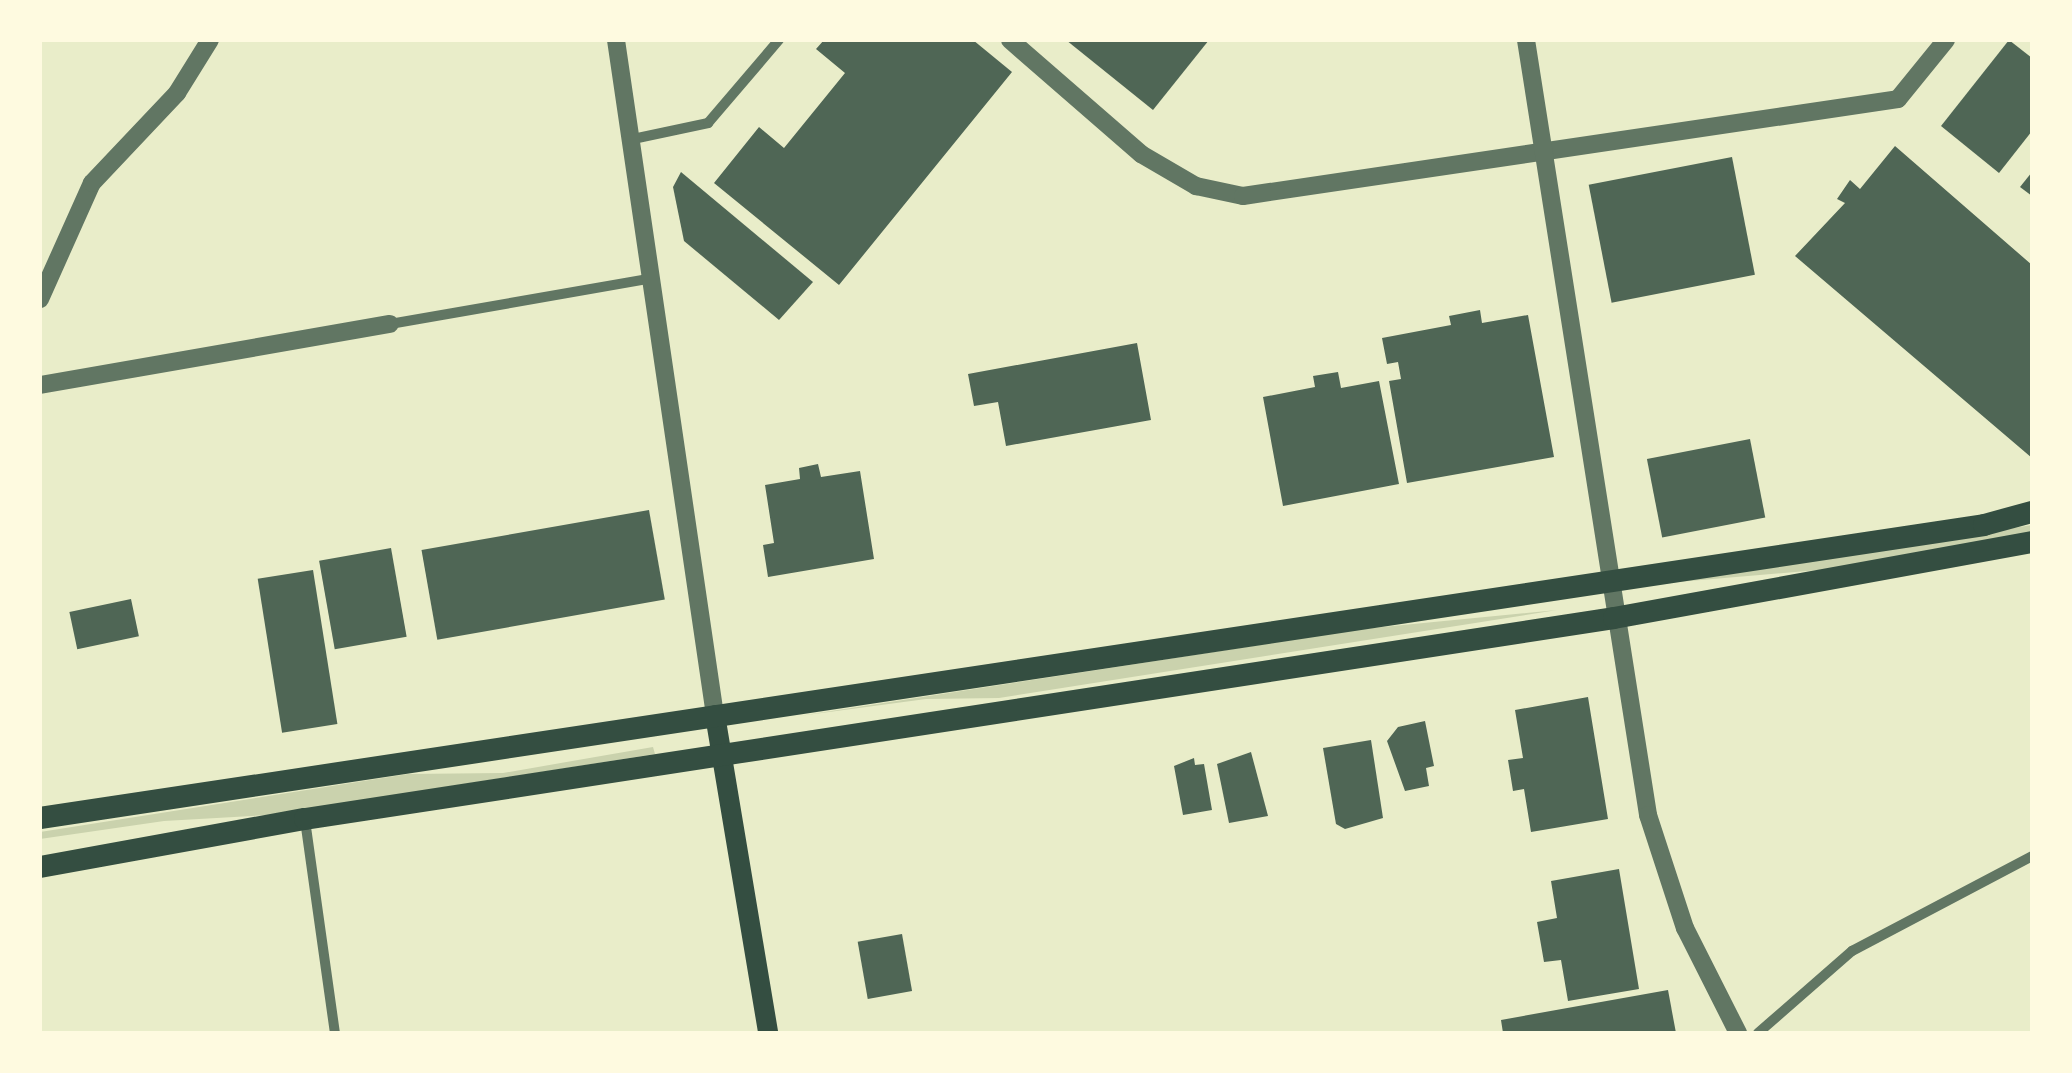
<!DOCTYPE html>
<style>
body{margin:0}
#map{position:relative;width:2072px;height:1073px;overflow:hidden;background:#e9edc9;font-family:"Noto Serif",serif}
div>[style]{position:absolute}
.green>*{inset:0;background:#cad2ad}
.building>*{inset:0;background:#4f6655;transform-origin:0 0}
.minor>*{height:10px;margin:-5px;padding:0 5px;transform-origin:5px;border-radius:5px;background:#617663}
.tertiary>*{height:18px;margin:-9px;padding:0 9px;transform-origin:9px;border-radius:9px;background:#617663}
.primary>*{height:20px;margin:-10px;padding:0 10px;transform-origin:10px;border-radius:10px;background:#344e41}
.trunk>*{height:22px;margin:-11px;padding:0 11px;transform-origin:11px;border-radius:11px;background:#344e41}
span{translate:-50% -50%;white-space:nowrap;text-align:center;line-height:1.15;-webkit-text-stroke:10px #fefae0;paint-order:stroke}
.frame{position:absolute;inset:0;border:42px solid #fefae0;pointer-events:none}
</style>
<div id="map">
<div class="green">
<i style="clip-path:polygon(2032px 525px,2032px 533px,1877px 565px,1666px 583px)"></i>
<i style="clip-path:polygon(1557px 610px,999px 698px,926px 699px,799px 716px,1362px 629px)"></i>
<i style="clip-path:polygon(653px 747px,655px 754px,268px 815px,164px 821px,40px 839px,40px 832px,408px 774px,503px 773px)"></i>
</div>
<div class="building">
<i style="clip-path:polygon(824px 40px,973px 40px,1012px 72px,839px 285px,714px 183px,759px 127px,784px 148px,845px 73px,816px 49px)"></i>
<i style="clip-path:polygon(1066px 40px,1209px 40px,1153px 110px)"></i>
<i style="clip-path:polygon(2009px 40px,2032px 58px,2032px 131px,1999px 173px,1941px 126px)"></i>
<i style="clip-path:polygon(1895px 146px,2032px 265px,2032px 458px,1795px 256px,1845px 203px,1837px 199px,1850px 180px,1860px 189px)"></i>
<i style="left:1732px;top:157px;width:120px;height:146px;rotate:79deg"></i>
<i style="clip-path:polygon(681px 172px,813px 282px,779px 320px,684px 241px,673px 187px)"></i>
<i style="clip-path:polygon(2032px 172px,2032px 196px,2020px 187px)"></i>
<i style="clip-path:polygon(1480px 310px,1482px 323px,1528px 315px,1554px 457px,1407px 483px,1389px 381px,1401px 379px,1398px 362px,1387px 364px,1382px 338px,1451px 325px,1449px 316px)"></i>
<i style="clip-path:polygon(1137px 343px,1151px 420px,1006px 446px,998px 402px,974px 406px,968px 374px)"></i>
<i style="clip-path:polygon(1338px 372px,1341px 388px,1379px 381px,1399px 484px,1283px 506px,1263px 397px,1315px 387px,1313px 376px)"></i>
<i style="left:1750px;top:439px;width:80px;height:105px;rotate:79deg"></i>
<i style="clip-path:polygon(818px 464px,821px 477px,860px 471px,874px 559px,768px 577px,763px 545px,774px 543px,765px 485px,800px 479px,799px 468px)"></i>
<i style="left:649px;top:510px;width:91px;height:231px;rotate:80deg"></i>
<i style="left:391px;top:548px;width:90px;height:73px;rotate:80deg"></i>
<i style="left:313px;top:570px;width:156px;height:56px;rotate:81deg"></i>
<i style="left:131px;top:599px;width:38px;height:63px;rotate:78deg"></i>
<i style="clip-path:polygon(1588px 697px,1608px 819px,1531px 832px,1524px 789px,1513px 791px,1508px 760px,1523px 758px,1515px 710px)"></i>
<i style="clip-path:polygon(1425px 721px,1434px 766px,1426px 768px,1429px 786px,1405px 791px,1387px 741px,1398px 727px)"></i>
<i style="clip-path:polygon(1371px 740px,1383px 818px,1345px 829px,1336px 824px,1323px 748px)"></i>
<i style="clip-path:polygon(1251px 752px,1268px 816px,1229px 823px,1217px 764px)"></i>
<i style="clip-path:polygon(1194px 758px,1195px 765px,1204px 764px,1212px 810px,1183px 815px,1174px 766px)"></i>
<i style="clip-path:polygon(1619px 869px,1639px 989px,1568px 1001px,1561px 960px,1544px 962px,1537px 922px,1557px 918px,1551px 881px)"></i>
<i style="left:902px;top:934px;width:58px;height:45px;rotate:80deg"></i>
<i style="clip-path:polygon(1668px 990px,1676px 1033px,1503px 1033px,1501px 1020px)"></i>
</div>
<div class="minor">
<i style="left:633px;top:139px;width:77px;rotate:-12deg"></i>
<i style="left:708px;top:123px;width:109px;rotate:-49.5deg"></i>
<i style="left:390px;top:324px;width:268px;rotate:-9.9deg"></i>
<i style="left:305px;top:820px;width:215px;rotate:82deg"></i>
<i style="left:1758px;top:1033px;width:125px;rotate:-41.1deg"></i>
<i style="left:1852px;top:951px;width:204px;rotate:-27.8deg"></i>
</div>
<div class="tertiary">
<i style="left:616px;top:40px;width:682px;rotate:81.66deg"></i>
<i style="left:1010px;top:40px;width:174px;rotate:41deg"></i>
<i style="left:1141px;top:154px;width:64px;rotate:30.2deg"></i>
<i style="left:1196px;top:186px;width:48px;rotate:12deg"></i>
<i style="left:1243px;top:196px;width:662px;rotate:-8.42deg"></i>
<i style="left:1898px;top:99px;width:76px;rotate:-50.9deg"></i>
<i style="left:1526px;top:40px;width:785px;rotate:81.05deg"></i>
<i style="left:1648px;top:815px;width:119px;rotate:71.9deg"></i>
<i style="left:1685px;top:928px;width:118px;rotate:63.2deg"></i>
<i style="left:40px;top:299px;width:127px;rotate:-65.9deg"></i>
<i style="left:92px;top:183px;width:124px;rotate:-46.6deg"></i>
<i style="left:177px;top:93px;width:62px;rotate:-58.1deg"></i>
<i style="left:40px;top:385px;width:355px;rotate:-9.9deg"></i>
</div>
<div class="primary">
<i style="left:715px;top:715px;width:322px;rotate:80.5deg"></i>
</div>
<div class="trunk">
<i style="left:40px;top:818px;width:1966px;rotate:-8.57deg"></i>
<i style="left:1984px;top:525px;width:50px;rotate:-15.2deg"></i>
<i style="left:40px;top:867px;width:269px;rotate:-10.3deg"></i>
<i style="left:305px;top:819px;width:1324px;rotate:-8.73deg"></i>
<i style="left:1614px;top:618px;width:425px;rotate:-10.3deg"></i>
</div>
<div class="frame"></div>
</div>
